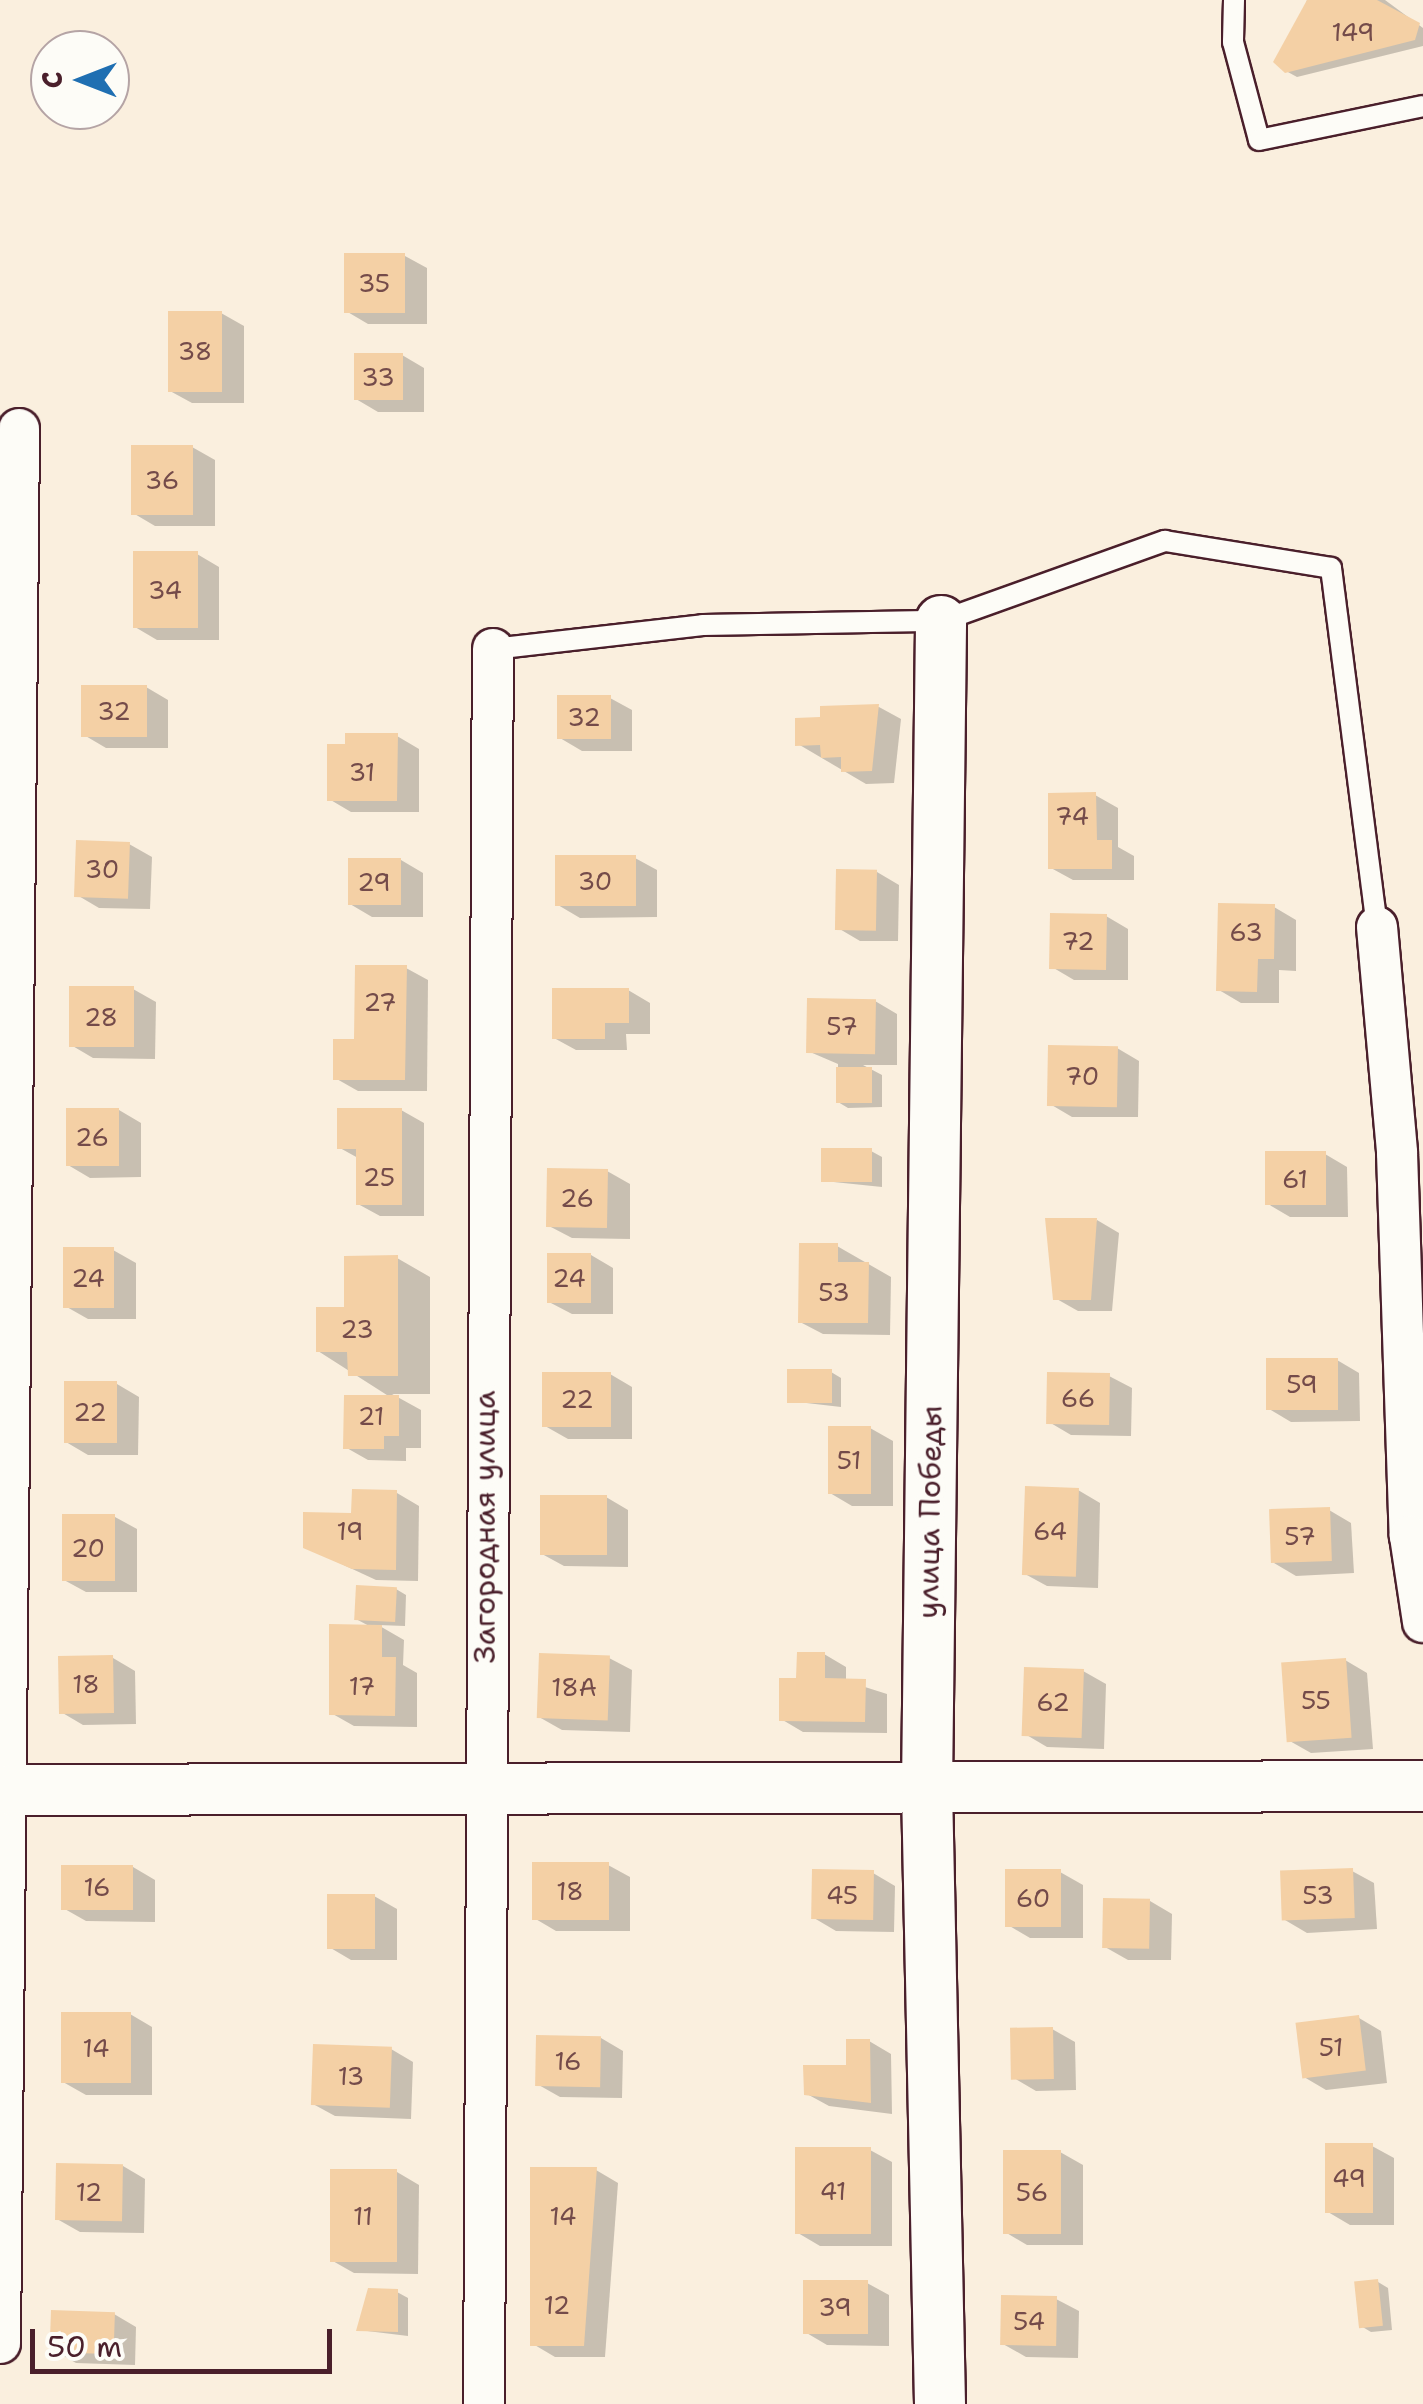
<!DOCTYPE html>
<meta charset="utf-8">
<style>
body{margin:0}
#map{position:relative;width:1423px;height:2404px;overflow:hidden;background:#faefde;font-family:"Shantell Sans",sans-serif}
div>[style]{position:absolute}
.shadow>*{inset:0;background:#0003}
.building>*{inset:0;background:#f4d0a5;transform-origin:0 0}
.roads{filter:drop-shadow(2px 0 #4a1f2b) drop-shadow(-2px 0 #4a1f2b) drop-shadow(0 2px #4a1f2b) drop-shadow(0 -2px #4a1f2b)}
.service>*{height:20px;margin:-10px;padding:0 10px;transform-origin:10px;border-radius:10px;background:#fdfcf7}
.minor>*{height:40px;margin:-20px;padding:0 20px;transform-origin:20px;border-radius:20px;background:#fdfcf7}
.tertiary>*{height:50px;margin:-25px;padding:0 25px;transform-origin:25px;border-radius:25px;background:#fdfcf7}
span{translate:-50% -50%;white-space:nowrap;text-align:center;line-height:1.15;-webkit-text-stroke:10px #fdfcf7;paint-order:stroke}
.number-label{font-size:25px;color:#744b4a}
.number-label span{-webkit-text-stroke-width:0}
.street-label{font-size:30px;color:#4a1f2b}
.north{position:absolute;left:30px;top:30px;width:100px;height:100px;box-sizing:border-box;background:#fdfcf7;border:2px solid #b5a4a5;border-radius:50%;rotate:270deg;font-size:28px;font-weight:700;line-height:40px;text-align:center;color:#4a1f2b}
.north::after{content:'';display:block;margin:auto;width:35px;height:45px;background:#1f6fb2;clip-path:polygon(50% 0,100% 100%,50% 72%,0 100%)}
.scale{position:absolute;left:30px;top:2329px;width:302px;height:45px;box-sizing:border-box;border:5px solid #4a1f2b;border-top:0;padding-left:12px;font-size:30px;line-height:35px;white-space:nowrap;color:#4a1f2b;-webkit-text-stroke:8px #fdfcf7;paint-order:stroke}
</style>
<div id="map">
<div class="shadow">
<i style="clip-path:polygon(1307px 0,1385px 0,1423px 28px,1423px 46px,1297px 77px,1286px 71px)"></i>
<i style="clip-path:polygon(405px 256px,427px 268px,427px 324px,368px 324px,346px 311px)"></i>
<i style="clip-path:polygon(221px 313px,244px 326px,244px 403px,192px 403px,170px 391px)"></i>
<i style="clip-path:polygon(402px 355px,424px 368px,424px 412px,378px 412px,356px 399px)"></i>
<i style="clip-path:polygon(192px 447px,215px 460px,215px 526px,155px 526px,133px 513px)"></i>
<i style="clip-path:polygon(197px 554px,219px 567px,219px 640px,157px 640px,135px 627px)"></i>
<i style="clip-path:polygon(146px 687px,168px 700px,168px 748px,106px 748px,84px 735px)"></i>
<i style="clip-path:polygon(610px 698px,632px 710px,632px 751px,582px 751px,560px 738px)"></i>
<i style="clip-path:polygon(879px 707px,901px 719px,894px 783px,866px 784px,798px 744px,823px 720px)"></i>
<i style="clip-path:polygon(397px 736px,419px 749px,419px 812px,351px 812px,329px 799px)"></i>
<i style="clip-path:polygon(1095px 795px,1118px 808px,1118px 847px,1134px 856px,1134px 880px,1073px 880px,1051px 868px)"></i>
<i style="clip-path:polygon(129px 844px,152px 857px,150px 909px,99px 908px,77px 895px)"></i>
<i style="clip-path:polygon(635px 858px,657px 870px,657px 917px,580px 918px,558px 905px)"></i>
<i style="clip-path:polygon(401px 860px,423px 873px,423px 917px,372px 917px,350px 904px)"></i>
<i style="clip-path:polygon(877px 872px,899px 885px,898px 941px,860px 941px,838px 928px)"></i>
<i style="clip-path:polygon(1274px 907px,1296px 920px,1296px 971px,1279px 970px,1279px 1003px,1241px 1003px,1219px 990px)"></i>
<i style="clip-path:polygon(1106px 916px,1128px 929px,1128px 980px,1074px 980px,1052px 967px)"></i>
<i style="clip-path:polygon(406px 968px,428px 980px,427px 1091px,358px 1091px,335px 1078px)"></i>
<i style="clip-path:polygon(133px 989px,156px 1002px,155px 1059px,93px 1058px,71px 1045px)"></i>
<i style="clip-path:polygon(628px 990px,650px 1003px,650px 1034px,626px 1034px,627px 1050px,576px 1050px,554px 1038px)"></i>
<i style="clip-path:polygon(875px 1001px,897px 1014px,897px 1065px,863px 1065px,882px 1075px,882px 1107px,848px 1108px,838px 1102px,838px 1064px,810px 1052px)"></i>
<i style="clip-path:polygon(1117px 1048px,1139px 1061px,1138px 1117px,1072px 1117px,1050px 1104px)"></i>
<i style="clip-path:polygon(119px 1110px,141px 1123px,141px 1177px,90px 1178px,68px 1165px)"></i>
<i style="clip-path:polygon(401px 1110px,424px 1123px,424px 1216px,380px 1216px,358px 1204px,358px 1158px,340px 1148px)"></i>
<i style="clip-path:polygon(871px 1151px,882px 1157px,882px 1187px,824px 1181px)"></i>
<i style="clip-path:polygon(1325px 1154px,1347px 1167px,1348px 1217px,1290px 1217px,1268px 1204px)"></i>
<i style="clip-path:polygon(607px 1171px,630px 1184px,630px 1239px,572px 1238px,549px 1226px)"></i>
<i style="clip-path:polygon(1097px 1220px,1119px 1233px,1112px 1311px,1078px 1311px,1055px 1298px)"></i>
<i style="clip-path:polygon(837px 1246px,891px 1277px,890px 1335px,823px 1334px,800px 1322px)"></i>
<i style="clip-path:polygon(113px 1250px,136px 1263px,136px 1319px,88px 1319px,65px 1306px)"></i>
<i style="clip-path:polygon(591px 1255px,613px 1268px,613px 1314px,572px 1314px,549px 1302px)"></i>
<i style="clip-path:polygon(397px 1258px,430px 1277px,430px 1394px,392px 1394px,421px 1410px,421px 1448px,406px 1448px,406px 1461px,368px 1460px,345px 1447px,390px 1397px,318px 1351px)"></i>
<i style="clip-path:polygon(1337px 1360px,1359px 1373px,1360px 1421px,1291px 1422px,1269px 1409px)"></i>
<i style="clip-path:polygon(831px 1372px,841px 1378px,841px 1407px,789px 1401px)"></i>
<i style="clip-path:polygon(610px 1374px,632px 1387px,632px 1439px,568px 1439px,545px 1426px)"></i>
<i style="clip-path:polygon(1109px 1376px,1132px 1388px,1131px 1436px,1071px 1435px,1049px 1422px)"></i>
<i style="clip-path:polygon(117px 1384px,139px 1397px,138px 1455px,88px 1455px,66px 1442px)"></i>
<i style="clip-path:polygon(870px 1428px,893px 1441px,893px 1506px,852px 1506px,830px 1493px)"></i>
<i style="clip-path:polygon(1078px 1490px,1100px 1503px,1098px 1588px,1047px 1586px,1025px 1574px)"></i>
<i style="clip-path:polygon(397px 1493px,419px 1506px,418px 1581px,376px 1580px,305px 1547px)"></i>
<i style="clip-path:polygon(606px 1497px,628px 1510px,628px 1567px,564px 1566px,542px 1554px)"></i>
<i style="clip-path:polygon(1329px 1510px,1351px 1523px,1354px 1573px,1296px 1576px,1274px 1563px)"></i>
<i style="clip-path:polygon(115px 1517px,137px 1529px,137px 1592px,86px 1592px,64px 1580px)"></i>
<i style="clip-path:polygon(396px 1589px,406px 1595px,405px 1626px,378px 1625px,404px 1640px,403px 1665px,417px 1673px,417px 1727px,354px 1726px,331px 1713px,371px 1627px,356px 1619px)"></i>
<i style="clip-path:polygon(824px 1654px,846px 1667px,846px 1681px,887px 1694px,887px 1733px,803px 1732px,781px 1719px)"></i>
<i style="clip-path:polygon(113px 1658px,135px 1671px,136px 1724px,83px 1725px,61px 1712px)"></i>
<i style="clip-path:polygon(609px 1658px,632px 1670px,630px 1732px,562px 1730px,539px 1717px)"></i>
<i style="clip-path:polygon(1345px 1660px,1367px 1673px,1373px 1749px,1311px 1753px,1288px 1740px)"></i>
<i style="clip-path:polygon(1083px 1671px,1106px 1684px,1104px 1749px,1047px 1747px,1025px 1734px)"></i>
<i style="clip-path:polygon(608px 1865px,630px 1877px,630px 1931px,556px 1931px,534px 1918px)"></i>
<i style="clip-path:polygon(133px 1867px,155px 1880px,155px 1922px,86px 1921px,63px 1908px)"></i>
<i style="clip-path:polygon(1352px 1871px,1374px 1883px,1377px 1929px,1307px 1933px,1285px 1920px)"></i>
<i style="clip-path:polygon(1060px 1872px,1083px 1885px,1083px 1938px,1030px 1938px,1008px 1925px)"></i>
<i style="clip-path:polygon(873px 1873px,895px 1886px,894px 1932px,836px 1931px,814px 1918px)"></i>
<i style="clip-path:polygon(374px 1896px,397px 1909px,397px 1960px,351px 1960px,329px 1947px)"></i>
<i style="clip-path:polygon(1150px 1901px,1172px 1914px,1171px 1960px,1128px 1960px,1105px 1947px)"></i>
<i style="clip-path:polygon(130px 2014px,152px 2027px,152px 2095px,86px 2095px,63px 2082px)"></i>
<i style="clip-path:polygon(1359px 2018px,1381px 2031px,1387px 2083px,1326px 2090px,1304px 2077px)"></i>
<i style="clip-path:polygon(1052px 2029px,1075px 2042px,1076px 2090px,1036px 2091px,1014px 2078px)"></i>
<i style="clip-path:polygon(601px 2038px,623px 2051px,622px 2098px,560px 2097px,537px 2084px)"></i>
<i style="clip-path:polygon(869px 2041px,891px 2054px,892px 2114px,829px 2106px,807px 2094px,849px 2068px)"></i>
<i style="clip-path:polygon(391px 2049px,413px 2062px,411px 2119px,335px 2116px,313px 2104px)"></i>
<i style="clip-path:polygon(1372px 2146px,1394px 2158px,1394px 2225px,1350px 2225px,1328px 2212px)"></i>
<i style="clip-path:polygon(870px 2150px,892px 2162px,892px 2246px,820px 2246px,798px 2233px)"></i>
<i style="clip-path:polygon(1060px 2152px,1083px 2165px,1083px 2245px,1027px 2245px,1005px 2232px)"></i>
<i style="clip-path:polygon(123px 2166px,145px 2179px,144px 2233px,80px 2232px,57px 2219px)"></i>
<i style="clip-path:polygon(596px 2170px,618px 2183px,605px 2357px,555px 2357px,533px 2344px)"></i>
<i style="clip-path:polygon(397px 2172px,419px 2185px,418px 2274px,354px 2273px,331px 2260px)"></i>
<i style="clip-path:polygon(1378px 2282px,1388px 2288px,1392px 2330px,1371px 2332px,1361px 2326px)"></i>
<i style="clip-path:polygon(867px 2283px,889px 2295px,889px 2346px,827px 2345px,805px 2332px)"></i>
<i style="clip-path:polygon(397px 2292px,408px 2298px,408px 2336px,359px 2330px)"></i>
<i style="clip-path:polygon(1056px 2299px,1079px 2311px,1078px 2358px,1026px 2357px,1003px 2344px)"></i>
<i style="clip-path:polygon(114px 2314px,136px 2327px,135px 2365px,76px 2363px,53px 2350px)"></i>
</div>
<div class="building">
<i style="clip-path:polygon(1307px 0,1377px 0,1420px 23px,1415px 40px,1285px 73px,1273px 62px)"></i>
<i style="left:344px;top:253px;width:61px;height:60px"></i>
<i style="left:168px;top:311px;width:54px;height:81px"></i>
<i style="left:354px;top:353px;width:49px;height:47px"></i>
<i style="left:131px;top:445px;width:62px;height:70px"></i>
<i style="left:133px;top:551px;width:65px;height:77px"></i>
<i style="left:81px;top:685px;width:66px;height:52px"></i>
<i style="left:557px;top:695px;width:54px;height:44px"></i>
<i style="clip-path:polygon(879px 704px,872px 771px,841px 772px,841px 757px,821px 758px,820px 745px,795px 746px,795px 718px,820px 717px,820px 706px)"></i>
<i style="clip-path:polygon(345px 733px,398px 733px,397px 801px,327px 801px,327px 744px,345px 744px)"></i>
<i style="clip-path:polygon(1096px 792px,1097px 840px,1112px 840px,1112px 869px,1048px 869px,1048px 793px)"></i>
<i style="left:76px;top:840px;width:54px;height:57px;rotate:2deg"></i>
<i style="left:636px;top:855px;width:51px;height:81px;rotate:90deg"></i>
<i style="left:348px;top:858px;width:53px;height:47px"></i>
<i style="left:836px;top:869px;width:41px;height:61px;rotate:1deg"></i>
<i style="clip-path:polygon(1218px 903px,1275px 904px,1274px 959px,1258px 959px,1257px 992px,1216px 991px)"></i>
<i style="left:1050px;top:913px;width:57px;height:56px;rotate:1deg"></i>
<i style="clip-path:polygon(355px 965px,407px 965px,405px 1080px,333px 1080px,333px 1039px,354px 1039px)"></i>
<i style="left:69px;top:986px;width:65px;height:61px"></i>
<i style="clip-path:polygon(552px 988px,629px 988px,629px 1023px,605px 1023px,605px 1039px,552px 1039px)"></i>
<i style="left:807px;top:998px;width:69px;height:55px;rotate:1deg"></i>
<i style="left:1048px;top:1045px;width:70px;height:61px;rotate:1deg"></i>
<i style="left:836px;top:1067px;width:36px;height:36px"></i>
<i style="left:66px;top:1108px;width:53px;height:58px"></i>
<i style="clip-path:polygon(337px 1108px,402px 1108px,402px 1205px,356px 1205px,356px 1149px,337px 1149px)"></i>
<i style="left:821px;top:1148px;width:51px;height:34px"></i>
<i style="left:1326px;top:1151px;width:54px;height:61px;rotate:90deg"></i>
<i style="left:547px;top:1168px;width:61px;height:59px;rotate:1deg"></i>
<i style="clip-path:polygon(1045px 1218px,1097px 1218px,1091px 1300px,1053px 1300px)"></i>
<i style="clip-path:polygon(799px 1243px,838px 1243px,838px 1262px,869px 1262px,868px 1323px,798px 1323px)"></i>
<i style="left:63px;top:1247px;width:51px;height:61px"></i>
<i style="left:547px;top:1253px;width:44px;height:50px"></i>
<i style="clip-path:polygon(398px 1255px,398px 1376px,348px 1376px,347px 1352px,316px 1352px,316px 1307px,344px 1307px,344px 1256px)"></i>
<i style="left:1338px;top:1358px;width:52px;height:72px;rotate:90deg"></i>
<i style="left:787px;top:1369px;width:45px;height:34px"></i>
<i style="left:542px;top:1372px;width:69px;height:55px"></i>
<i style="left:1047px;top:1372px;width:63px;height:52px;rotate:1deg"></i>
<i style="left:64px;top:1381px;width:53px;height:62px"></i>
<i style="clip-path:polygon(344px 1395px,399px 1395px,399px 1436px,384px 1436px,384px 1449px,343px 1449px)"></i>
<i style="left:828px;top:1426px;width:43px;height:68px"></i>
<i style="left:1025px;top:1486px;width:54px;height:89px;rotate:2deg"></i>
<i style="clip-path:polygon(352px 1489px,397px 1490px,396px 1570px,352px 1569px,303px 1548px,303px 1512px,351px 1513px)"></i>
<i style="left:540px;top:1495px;width:67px;height:60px"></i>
<i style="left:1330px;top:1507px;width:54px;height:61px;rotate:88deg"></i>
<i style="left:62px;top:1514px;width:53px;height:67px"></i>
<i style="left:356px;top:1585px;width:41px;height:35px;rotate:3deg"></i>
<i style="clip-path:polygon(329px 1624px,382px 1625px,382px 1657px,396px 1657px,395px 1716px,329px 1715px)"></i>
<i style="clip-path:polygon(797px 1652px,825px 1652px,825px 1678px,866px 1679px,865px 1722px,779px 1721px,779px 1678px,796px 1678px)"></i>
<i style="left:539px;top:1653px;width:71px;height:65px;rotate:2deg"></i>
<i style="left:113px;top:1655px;width:58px;height:55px;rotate:89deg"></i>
<i style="left:1346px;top:1658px;width:80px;height:65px;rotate:86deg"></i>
<i style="left:1024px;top:1667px;width:60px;height:69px;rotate:2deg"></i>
<i style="left:532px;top:1862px;width:77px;height:58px"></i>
<i style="left:61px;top:1865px;width:72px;height:45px"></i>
<i style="left:1353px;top:1868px;width:50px;height:73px;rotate:88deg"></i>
<i style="left:812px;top:1869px;width:62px;height:50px;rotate:1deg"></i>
<i style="left:1005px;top:1869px;width:56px;height:58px"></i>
<i style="left:327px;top:1894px;width:48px;height:55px"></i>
<i style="left:1103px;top:1898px;width:47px;height:50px;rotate:1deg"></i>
<i style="left:61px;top:2012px;width:70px;height:71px"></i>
<i style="left:1359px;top:2015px;width:56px;height:64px;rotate:83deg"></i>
<i style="left:1053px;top:2027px;width:52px;height:43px;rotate:89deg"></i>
<i style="left:536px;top:2035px;width:65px;height:51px;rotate:1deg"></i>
<i style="clip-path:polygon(846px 2039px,870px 2039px,871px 2103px,804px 2095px,803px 2065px,846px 2065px)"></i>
<i style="left:313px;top:2044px;width:79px;height:61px;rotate:2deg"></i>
<i style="left:1373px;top:2143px;width:70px;height:48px;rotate:90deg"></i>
<i style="left:795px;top:2147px;width:76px;height:87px"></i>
<i style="left:1003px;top:2150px;width:58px;height:84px"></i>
<i style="left:56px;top:2163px;width:67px;height:57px;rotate:1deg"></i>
<i style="clip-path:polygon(530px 2167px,597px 2167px,584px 2346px,530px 2346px)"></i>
<i style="left:330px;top:2169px;width:67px;height:93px"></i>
<i style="left:1378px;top:2279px;width:47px;height:24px;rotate:84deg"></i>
<i style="left:803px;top:2280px;width:65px;height:54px"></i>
<i style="clip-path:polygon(368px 2288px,398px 2289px,398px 2332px,356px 2331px)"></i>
<i style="left:1001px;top:2295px;width:56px;height:50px;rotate:1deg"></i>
<i style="left:51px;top:2310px;width:64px;height:42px;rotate:2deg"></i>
</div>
<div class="roads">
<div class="service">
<i style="left:1234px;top:0;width:42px;rotate:91.4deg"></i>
<i style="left:1233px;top:42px;width:101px;rotate:75.1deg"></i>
<i style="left:1259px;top:140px;width:167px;rotate:-11.7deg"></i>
<i style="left:493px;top:649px;width:211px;rotate:-6.5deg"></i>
<i style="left:703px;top:625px;width:238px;rotate:-1deg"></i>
<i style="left:941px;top:621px;width:238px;rotate:-19.7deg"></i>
<i style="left:1165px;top:541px;width:168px;rotate:9.2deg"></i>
<i style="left:1331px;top:568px;width:362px;rotate:82.7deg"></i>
</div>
<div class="minor">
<i style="left:1377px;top:927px;width:227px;rotate:84.9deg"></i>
<i style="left:1397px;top:1153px;width:383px;rotate:88.1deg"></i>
<i style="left:1410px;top:1536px;width:87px;rotate:81.4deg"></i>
<i style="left:0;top:2343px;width:1914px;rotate:-89.43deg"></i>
<i style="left:484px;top:2404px;width:1755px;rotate:-89.71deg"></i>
</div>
<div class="tertiary">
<i style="left:11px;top:1790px;width:1412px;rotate:-0.16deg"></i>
<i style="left:940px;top:2404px;width:616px;rotate:-91.21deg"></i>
<i style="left:927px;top:1788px;width:1167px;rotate:-89.31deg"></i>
</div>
</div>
<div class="number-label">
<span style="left:1353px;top:32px">149</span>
<span style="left:374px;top:283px">35</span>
<span style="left:195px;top:351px">38</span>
<span style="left:378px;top:377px">33</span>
<span style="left:162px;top:480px">36</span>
<span style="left:165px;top:590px">34</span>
<span style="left:114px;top:711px">32</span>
<span style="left:584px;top:717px">32</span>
<span style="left:362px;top:772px">31</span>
<span style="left:1072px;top:816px">74</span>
<span style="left:102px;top:869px">30</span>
<span style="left:595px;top:881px">30</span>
<span style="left:374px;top:882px">29</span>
<span style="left:1246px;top:932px">63</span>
<span style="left:1078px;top:941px">72</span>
<span style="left:380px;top:1002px">27</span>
<span style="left:101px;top:1017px">28</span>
<span style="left:842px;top:1026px">57</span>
<span style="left:1082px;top:1076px">70</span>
<span style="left:92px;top:1137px">26</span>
<span style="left:379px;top:1177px">25</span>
<span style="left:1295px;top:1179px">61</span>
<span style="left:577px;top:1198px">26</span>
<span style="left:88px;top:1278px">24</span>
<span style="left:569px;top:1278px">24</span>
<span style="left:834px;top:1292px">53</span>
<span style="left:357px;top:1329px">23</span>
<span style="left:1302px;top:1384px">59</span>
<span style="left:1078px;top:1398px">66</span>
<span style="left:577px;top:1399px">22</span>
<span style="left:90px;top:1412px">22</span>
<span style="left:371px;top:1416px">21</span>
<span style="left:849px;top:1460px">51</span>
<span style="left:350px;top:1531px">19</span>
<span style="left:1050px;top:1531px">64</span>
<span style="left:1300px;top:1536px">57</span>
<span style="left:88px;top:1548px">20</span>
<span style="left:86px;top:1684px">18</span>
<span style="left:362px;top:1686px">17</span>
<span style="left:574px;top:1687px">18А</span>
<span style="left:1316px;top:1700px">55</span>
<span style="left:1053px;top:1702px">62</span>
<span style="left:97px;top:1887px">16</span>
<span style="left:570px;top:1891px">18</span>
<span style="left:842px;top:1895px">45</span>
<span style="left:1318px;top:1895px">53</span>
<span style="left:1033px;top:1898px">60</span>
<span style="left:1331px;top:2047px">51</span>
<span style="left:96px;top:2048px">14</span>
<span style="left:568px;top:2061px">16</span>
<span style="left:351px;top:2076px">13</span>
<span style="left:1349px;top:2178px">49</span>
<span style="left:833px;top:2191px">41</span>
<span style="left:89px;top:2192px">12</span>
<span style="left:1032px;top:2192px">56</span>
<span style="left:363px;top:2216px">11</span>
<span style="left:563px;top:2216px">14</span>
<span style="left:557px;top:2305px">12</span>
<span style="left:835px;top:2307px">39</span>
<span style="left:1029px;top:2321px">54</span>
</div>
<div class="street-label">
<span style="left:930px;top:1512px;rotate:-89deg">улица Победы</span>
<span style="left:485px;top:1527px;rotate:-90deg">Загородная улица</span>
</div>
<div class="north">С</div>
<div class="scale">50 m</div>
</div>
